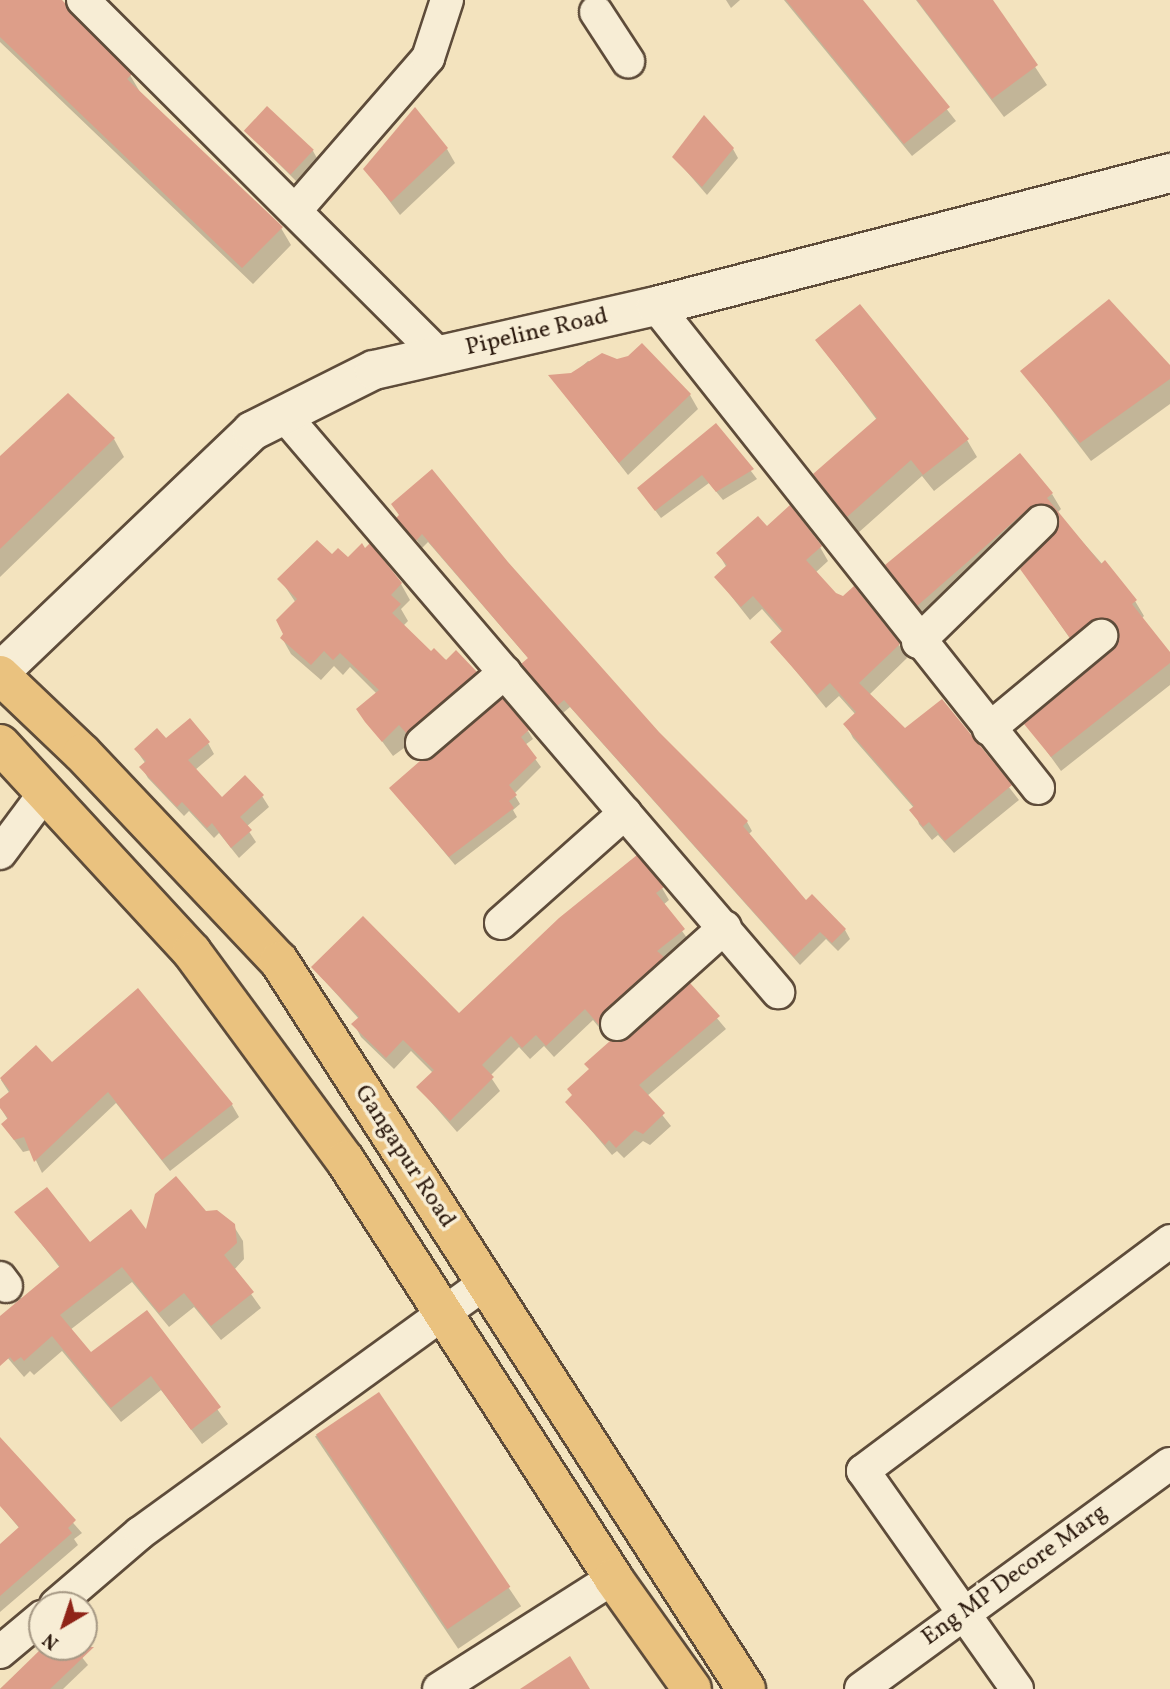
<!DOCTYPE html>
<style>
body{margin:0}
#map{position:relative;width:1170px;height:1689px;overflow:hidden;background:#f3e3be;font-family:Vollkorn,serif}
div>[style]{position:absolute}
.shadow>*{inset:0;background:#0003;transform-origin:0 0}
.building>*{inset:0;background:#dd9e89;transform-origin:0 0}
.roads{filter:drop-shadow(2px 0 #5e4c3a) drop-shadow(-2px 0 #5e4c3a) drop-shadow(0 2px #5e4c3a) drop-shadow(0 -2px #5e4c3a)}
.minor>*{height:32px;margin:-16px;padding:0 16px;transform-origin:16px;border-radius:16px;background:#f7edd5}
.tertiary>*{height:38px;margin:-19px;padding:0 19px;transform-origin:19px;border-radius:19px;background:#f7edd5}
.primary>*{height:38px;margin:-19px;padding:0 19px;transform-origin:19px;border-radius:19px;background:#eac27f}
span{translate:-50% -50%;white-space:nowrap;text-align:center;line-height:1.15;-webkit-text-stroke:7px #f7edd5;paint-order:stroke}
.street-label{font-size:24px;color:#2c1a0e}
.north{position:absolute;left:28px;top:1591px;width:70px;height:70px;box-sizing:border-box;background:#f7edd5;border:2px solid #a69985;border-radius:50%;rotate:219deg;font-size:19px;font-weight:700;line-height:28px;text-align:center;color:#2c1a0e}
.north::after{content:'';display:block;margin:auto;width:24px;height:32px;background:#8f2418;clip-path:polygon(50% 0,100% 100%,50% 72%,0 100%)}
</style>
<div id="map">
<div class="shadow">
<i style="clip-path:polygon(0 0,57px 0,130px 75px,140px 92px,281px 228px,291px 245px,253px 284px,0 42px)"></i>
<i style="clip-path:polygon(726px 0,740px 0,731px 8px)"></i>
<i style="clip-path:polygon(784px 0,861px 0,956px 121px,912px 156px)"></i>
<i style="clip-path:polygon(916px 0,991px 0,1047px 85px,1004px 117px)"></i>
<i style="clip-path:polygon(245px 130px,313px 151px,318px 160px,296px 181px)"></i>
<i style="clip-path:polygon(447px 149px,455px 163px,400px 215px,365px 169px)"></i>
<i style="clip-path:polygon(733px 149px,738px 158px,707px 195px,674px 157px)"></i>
<i style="clip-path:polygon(817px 341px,967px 440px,977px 457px,934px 491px,922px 476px,858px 533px,815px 475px,877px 420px)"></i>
<i style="clip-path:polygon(588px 361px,690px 395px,698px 409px,628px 475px,551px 377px,572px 375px)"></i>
<i style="clip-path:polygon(1170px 368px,1170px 404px,1091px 461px,1022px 371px)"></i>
<i style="clip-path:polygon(716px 425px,757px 479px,723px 500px,709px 483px,661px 518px,645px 497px)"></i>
<i style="clip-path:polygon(114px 439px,124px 457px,0 577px,0 458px)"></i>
<i style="clip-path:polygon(1052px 494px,1061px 509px,1057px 513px,1135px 601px,1144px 616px,1141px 619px,1170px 655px,1170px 685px,1061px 771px,1027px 724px,1114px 651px,1120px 634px,1108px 633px,1080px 653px,1022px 569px,1060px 528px,1059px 523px,1045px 519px,927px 620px,887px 565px)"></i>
<i style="clip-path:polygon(393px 505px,507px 564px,658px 733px,747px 822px,752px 831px,748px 835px,805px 903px,845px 930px,850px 939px,838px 951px,826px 939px,800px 965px,570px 707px,563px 713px,528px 673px,523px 664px,529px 659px,428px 542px,422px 548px)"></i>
<i style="clip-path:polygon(767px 528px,820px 547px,828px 561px,815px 573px,835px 595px,899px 645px,907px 658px,869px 695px,904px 731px,942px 701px,1019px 800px,954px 853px,938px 835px,932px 840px,919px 824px,914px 808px,853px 738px,846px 724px,856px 715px,839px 696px,826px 708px,772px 642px,783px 633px,762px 609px,750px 620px,716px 577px,727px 568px,718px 553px)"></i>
<i style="clip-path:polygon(332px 557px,401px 584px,410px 600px,401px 609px,408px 621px,403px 626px,431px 653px,475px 673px,485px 689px,393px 756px,358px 709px,377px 694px,350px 667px,343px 675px,334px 666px,321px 680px,291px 654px,282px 638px,296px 603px,280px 579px)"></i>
<i style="clip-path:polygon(528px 731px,533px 739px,525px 745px,541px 767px,514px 794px,520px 804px,513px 810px,517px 817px,455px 865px,391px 788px)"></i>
<i style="clip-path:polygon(166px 740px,208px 743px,214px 754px,195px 770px,222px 799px,262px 796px,269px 807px,246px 827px,256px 842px,239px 858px,219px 833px,214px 838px,189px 811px,184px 816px,148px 778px,142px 768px,146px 764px,136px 750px)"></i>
<i style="clip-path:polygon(662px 888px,669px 900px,663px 905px,690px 942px,611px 1023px,606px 1036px,593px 1020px,554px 1057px,544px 1046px,530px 1059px,519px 1047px,490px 1076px,500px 1091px,457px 1132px,418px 1087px,433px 1073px,411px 1051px,394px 1069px,361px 1037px,354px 1024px,359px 1019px,313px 968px,459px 1015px)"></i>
<i style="clip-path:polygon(690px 986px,726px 1029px,647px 1096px,671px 1126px,650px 1145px,643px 1141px,624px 1158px,617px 1151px,612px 1155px,567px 1102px)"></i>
<i style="clip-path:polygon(36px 1047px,52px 1064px,232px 1105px,239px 1117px,170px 1171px,116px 1103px,42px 1173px,31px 1150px,23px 1152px,11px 1136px,3px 1124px,8px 1120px,0 1107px,10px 1094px,1px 1080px)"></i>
<i style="clip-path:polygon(17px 1212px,90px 1244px,146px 1233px,206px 1213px,233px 1225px,243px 1241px,244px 1259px,234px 1270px,261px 1308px,221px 1340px,194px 1307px,169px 1327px,132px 1282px,70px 1330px,91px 1355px,147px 1313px,228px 1424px,202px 1444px,161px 1390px,121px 1422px,62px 1351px,34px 1375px,30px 1371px,24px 1377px,0 1349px,0 1318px,60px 1268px)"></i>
<i style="left:378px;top:1394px;width:256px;height:76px;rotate:56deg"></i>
<i style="clip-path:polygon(0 1440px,82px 1533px,74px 1539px,78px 1545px,0 1612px,0 1546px,20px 1529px,0 1505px)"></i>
<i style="clip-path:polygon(45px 1647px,74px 1647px,88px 1665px,63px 1689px,0 1689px)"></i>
</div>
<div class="building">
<i style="clip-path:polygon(0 0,62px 0,132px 74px,127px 79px,283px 227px,242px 268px,0 37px)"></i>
<i style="clip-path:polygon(786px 0,863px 0,950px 107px,904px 144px)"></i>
<i style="clip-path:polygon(917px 0,993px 0,1038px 65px,992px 99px)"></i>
<i style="left:267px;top:106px;width:64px;height:34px;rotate:43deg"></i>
<i style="clip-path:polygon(415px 107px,448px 148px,391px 202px,363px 169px)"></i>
<i style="clip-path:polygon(704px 115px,734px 148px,702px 187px,672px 157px)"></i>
<i style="clip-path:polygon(1109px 299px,1170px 365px,1170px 379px,1080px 443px,1020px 371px)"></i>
<i style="clip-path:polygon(860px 304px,969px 439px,923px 475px,911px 460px,847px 517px,813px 474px,877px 418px,815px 340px)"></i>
<i style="clip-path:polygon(642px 343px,691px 394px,619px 463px,548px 375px,571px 373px,602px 353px,617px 359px,628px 356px)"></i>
<i style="clip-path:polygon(68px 393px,115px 438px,0 549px,0 456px)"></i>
<i style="clip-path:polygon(716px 423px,754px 469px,716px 492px,702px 475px,655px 511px,637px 488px)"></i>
<i style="clip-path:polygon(1020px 453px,1053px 493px,1047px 498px,1101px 564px,1105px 560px,1137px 600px,1132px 604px,1170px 652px,1170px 663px,1051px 757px,1024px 724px,1113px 650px,1119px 634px,1115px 624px,1099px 618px,1070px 638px,1020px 569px,1058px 528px,1055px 510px,1045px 504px,1029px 508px,917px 606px,885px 565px)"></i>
<i style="clip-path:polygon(432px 469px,508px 562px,659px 732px,748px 821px,743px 826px,806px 900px,812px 894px,846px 929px,832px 943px,820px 932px,794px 957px,564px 700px,557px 706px,521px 664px,528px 658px,422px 534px,416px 541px,396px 518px,399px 515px,391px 504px)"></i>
<i style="clip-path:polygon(790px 505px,822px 546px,806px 560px,836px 593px,843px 596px,854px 586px,900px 644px,859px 683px,905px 728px,942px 699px,1012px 785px,945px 841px,929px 822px,923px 827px,909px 810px,914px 806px,843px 724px,856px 712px,830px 683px,817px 695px,770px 642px,783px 630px,753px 596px,741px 607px,714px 577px,727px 565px,716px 553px,758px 516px,767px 526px)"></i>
<i style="clip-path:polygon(317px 540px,332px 554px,338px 548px,348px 557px,362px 543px,365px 548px,370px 543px,402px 583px,391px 595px,401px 604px,392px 613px,431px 651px,434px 648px,446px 660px,456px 650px,477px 672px,407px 734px,399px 725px,382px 742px,365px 722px,356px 709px,379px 690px,340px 653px,333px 660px,324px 651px,311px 665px,280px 638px,283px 634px,276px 620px,297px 599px,277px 579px)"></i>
<i style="clip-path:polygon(502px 698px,529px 730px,521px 737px,537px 758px,509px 785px,517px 795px,509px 801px,514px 808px,449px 857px,389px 788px,420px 761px,434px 757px)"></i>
<i style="clip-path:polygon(190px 718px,210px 742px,188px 760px,222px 797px,245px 775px,264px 795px,240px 817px,252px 830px,231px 848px,212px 823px,207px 828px,182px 802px,177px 807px,139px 767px,146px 761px,134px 749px,157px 728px,166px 738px)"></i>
<i style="clip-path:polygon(637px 855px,664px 887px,656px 893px,685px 929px,657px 951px,664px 957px,605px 1010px,599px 1025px,585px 1009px,546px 1046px,536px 1035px,522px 1048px,511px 1036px,482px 1065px,494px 1077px,450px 1121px,416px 1087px,434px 1070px,403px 1040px,386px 1058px,351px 1024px,359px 1017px,311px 967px,363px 916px,459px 1013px,559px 918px)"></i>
<i style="clip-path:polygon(690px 983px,720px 1016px,639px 1085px,665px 1113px,643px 1134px,635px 1130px,616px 1148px,609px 1140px,605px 1145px,565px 1102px,572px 1095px,567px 1089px,589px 1069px,584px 1064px,610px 1041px,629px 1038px)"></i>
<i style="clip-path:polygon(138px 988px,233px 1104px,162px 1160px,108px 1092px,34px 1162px,24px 1137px,14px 1140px,1px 1124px,8px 1118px,0 1108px,0 1099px,10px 1091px,0 1078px,36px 1045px,52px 1062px)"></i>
<i style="clip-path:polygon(176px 1176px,206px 1211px,217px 1210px,235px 1224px,237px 1243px,224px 1255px,254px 1292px,211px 1326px,184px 1293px,159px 1313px,122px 1267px,60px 1315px,91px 1352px,147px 1310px,221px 1407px,191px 1430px,151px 1376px,111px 1408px,52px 1336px,24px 1361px,21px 1357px,14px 1362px,10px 1357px,0 1366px,0 1316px,60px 1266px,14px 1212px,47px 1187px,90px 1242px,131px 1209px,146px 1229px,155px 1194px)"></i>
<i style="left:379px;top:1392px;width:235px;height:76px;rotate:56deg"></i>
<i style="clip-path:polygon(0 1437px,76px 1520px,68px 1528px,72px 1533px,0 1596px,0 1544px,19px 1527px,0 1506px)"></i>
<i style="clip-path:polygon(43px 1647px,94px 1647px,50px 1689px,0 1689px)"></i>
<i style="clip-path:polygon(570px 1656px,590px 1689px,520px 1689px)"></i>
</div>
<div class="roads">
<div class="minor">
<i style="left:83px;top:0;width:503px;rotate:44.92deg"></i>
<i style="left:596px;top:12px;width:59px;rotate:56.9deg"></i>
<i style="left:295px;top:211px;width:203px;rotate:-49deg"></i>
<i style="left:428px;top:58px;width:61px;rotate:-71.9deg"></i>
<i style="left:656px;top:306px;width:615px;rotate:51.6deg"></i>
<i style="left:284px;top:415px;width:760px;rotate:49.43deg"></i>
<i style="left:918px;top:642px;width:172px;rotate:-44.3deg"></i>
<i style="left:989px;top:729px;width:146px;rotate:-39.7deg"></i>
<i style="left:422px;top:743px;width:109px;rotate:-40.5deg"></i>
<i style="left:0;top:853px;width:74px;rotate:-53.3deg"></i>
<i style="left:501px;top:923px;width:166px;rotate:-41.6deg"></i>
<i style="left:617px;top:1024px;width:145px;rotate:-41.9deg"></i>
<i style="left:0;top:1278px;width:10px;rotate:53deg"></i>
<i style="left:56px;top:1605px;width:111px;rotate:-40.6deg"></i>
<i style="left:140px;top:1533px;width:426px;rotate:-35.9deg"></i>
<i style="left:0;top:1652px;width:55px;rotate:-39.8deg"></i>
<i style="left:439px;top:1689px;width:206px;rotate:-32.5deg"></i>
<i style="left:861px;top:1689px;width:382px;rotate:-36.1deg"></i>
<i style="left:1017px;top:1689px;width:267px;rotate:-125.2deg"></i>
<i style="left:863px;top:1471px;width:384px;rotate:-36.8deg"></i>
</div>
<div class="tertiary">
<i style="left:0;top:672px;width:349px;rotate:-43.7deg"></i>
<i style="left:252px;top:431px;width:136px;rotate:-26.6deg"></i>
<i style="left:374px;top:370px;width:289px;rotate:-12.8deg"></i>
<i style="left:656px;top:306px;width:531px;rotate:-14.51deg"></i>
</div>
<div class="primary">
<i style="left:0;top:675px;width:113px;rotate:43.6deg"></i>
<i style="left:82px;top:753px;width:286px;rotate:46.6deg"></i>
<i style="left:279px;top:961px;width:865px;rotate:57.32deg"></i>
<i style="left:0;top:744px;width:283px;rotate:47.3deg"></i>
<i style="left:192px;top:952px;width:258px;rotate:53.7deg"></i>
<i style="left:345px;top:1160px;width:497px;rotate:57.3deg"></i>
<i style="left:613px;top:1578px;width:136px;rotate:54.6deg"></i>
</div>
</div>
<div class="street-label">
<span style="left:537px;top:333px;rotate:-13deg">Pipeline Road</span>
<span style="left:404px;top:1157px;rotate:57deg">Gangapur Road</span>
<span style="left:1015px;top:1576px;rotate:-36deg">Eng MP Decore Marg</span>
</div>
<div class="north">N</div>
</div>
